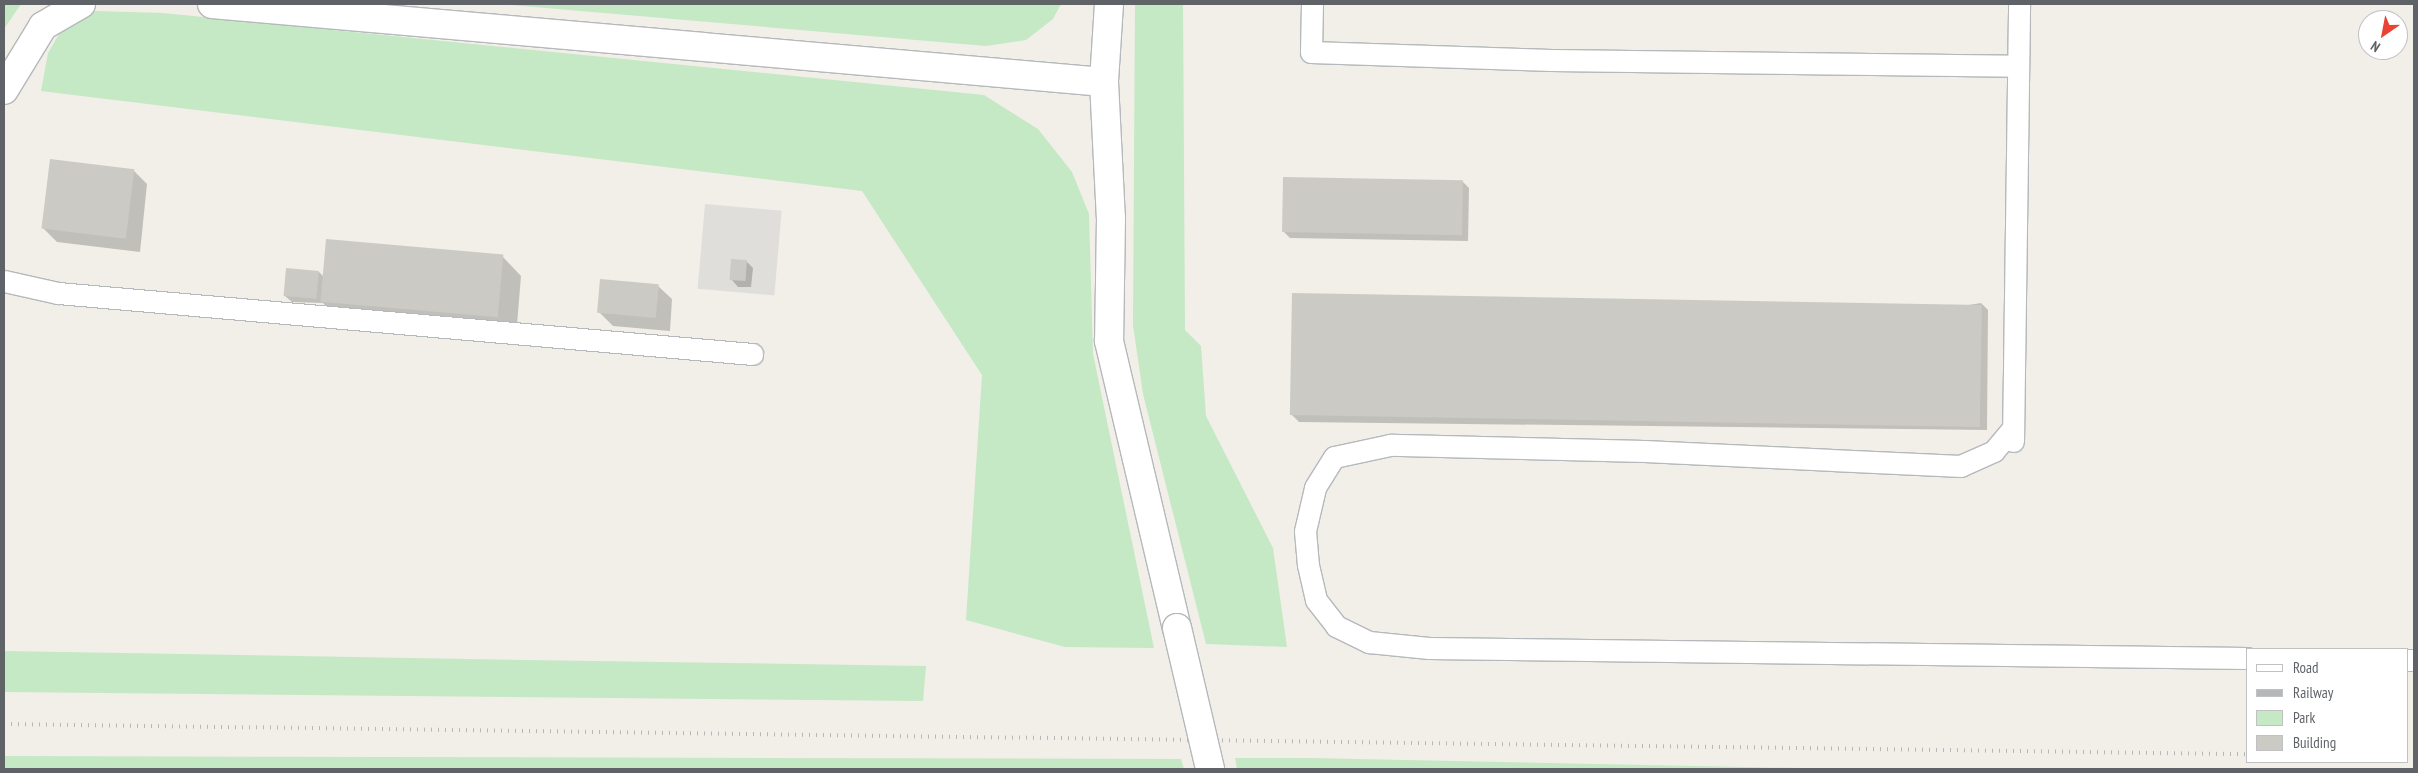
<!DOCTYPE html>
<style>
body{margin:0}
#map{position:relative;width:2418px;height:773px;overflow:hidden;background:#f1efe8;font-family:"PT Sans Narrow",sans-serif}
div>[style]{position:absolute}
.industrial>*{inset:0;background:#e0deda;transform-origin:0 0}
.green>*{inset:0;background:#c5e8c5}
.shadow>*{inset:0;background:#0003}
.building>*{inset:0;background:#cccac5;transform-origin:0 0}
.roads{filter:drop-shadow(1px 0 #b5b8bc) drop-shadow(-1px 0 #b5b8bc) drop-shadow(0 1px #b5b8bc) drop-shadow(0 -1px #b5b8bc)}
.lane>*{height:21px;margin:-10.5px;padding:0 10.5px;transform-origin:10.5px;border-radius:10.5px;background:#fff}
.street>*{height:28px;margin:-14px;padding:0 14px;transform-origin:14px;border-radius:14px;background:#fff}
.rail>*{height:4px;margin-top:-2px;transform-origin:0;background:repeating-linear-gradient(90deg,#b6b7b8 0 1px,transparent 0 7px)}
.bridges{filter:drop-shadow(1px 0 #b5b8bc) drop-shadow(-1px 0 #b5b8bc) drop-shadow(0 1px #b5b8bc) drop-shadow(0 -1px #b5b8bc)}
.street-bridge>*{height:28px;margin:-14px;padding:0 14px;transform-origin:14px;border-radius:14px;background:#fff}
span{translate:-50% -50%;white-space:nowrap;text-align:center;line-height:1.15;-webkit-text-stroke:4.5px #fff;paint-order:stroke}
.frame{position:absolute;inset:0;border:5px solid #5f6368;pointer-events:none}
.legend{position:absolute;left:2246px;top:648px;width:162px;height:115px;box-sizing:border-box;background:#fff;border:1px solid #bfc1c3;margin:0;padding:6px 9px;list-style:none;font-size:15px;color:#5f6368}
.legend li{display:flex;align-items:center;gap:10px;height:25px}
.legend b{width:25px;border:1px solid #bfc1c3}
.north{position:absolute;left:2358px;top:10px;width:50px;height:50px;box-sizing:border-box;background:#fff;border:1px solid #bfc1c3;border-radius:50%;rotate:213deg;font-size:14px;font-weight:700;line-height:20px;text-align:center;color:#5f6368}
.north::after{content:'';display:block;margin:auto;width:18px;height:22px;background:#ea4335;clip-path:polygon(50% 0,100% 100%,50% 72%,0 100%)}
</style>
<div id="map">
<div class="industrial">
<i style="left:705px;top:204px;width:77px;height:85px;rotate:5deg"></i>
</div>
<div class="green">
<i style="clip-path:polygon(4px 4px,21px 4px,4px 29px)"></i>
<i style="clip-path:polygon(500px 4px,1061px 4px,1053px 19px,1026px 40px,986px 46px)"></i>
<i style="clip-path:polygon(1135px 4px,1183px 4px,1185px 330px,1201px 346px,1206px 416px,1273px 548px,1287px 647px,1206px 644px,1143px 394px,1133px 325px)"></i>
<i style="clip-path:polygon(96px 11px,163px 13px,984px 95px,1038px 129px,1072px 172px,1089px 214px,1093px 354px,1154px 648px,1065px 647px,966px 620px,982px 375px,862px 191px,41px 91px,48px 53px,66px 22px)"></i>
<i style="clip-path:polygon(4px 651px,524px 660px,926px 666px,923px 701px,4px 692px)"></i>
<i style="clip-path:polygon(4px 756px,1181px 759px,1184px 769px,4px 769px)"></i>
<i style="clip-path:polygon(1235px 758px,1309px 758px,1846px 769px,1237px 769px)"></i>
</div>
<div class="shadow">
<i style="clip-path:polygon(134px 171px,147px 184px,140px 252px,57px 242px,43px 228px)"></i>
<i style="clip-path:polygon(1462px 181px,1469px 188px,1468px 241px,1290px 238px,1283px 231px)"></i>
<i style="clip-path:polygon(502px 256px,521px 276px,516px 337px,341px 321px,323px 303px,292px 302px,285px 296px,287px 269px,319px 272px,324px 277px)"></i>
<i style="clip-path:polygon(746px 261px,753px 268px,751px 287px,738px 287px,732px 280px)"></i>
<i style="clip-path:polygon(658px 286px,672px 299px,670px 331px,613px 326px,599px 312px)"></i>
<i style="clip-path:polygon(1981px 303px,1988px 310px,1987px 430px,1299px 422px,1292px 415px)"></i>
</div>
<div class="building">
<i style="left:50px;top:159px;width:85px;height:70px;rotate:7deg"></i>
<i style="left:1283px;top:177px;width:180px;height:55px;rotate:1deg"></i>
<i style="left:326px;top:239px;width:178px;height:63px;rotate:5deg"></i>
<i style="left:731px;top:259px;width:16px;height:21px;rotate:4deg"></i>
<i style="left:286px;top:268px;width:33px;height:28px;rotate:5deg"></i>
<i style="left:600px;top:279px;width:59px;height:34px;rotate:5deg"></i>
<i style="left:1292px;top:293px;width:690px;height:122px;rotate:1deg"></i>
</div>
<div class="roads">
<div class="lane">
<i style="left:1312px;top:4px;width:48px;rotate:91.2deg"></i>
<i style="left:1311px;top:52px;width:240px;rotate:1.9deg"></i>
<i style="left:1551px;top:60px;width:466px;rotate:0.7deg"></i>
<i style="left:4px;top:281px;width:55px;rotate:12.5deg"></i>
<i style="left:58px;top:293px;width:697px;rotate:5.02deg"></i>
<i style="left:2013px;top:428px;width:30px;rotate:130deg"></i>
<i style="left:1994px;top:451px;width:36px;rotate:156deg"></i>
<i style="left:1961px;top:466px;width:317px;rotate:-177.3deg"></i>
<i style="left:1644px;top:451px;width:254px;rotate:-178.6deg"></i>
<i style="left:1390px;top:445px;width:57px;rotate:167.9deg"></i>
<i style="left:1334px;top:457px;width:36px;rotate:122deg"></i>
<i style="left:1315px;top:488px;width:44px;rotate:103.1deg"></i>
<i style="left:1305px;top:531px;width:34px;rotate:85deg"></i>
<i style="left:1308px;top:565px;width:36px;rotate:77deg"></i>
<i style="left:1316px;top:600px;width:33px;rotate:52deg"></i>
<i style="left:1336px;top:626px;width:37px;rotate:26deg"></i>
<i style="left:1369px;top:642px;width:60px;rotate:5.7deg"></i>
<i style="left:1429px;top:648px;width:818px;rotate:0.7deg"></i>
<i style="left:2013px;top:441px;width:437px;rotate:-89.2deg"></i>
<i style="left:2407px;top:660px;width:7px"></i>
</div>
<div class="street">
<i style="left:212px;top:4px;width:895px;rotate:5deg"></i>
<i style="left:1109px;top:4px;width:78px;rotate:93.7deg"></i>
<i style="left:1104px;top:82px;width:136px;rotate:87.1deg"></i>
<i style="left:1111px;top:218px;width:123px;rotate:90.9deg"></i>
<i style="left:1109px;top:341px;width:295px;rotate:76.7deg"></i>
<i style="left:4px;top:90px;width:75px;rotate:-58.6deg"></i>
<i style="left:43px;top:26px;width:44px;rotate:-30.1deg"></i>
</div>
</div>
<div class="rail">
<i style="left:4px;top:724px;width:2243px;rotate:0.77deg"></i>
<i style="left:2407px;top:756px;width:7px"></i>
</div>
<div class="bridges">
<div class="street-bridge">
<i style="left:1177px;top:628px;width:145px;rotate:76.8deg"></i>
</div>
</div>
<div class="frame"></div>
<ul class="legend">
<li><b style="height:6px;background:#fff"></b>Road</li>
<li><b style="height:6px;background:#b6b7b8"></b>Railway</li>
<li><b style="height:14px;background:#c5e8c5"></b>Park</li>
<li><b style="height:14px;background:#cccac5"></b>Building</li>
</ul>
<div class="north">N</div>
</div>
